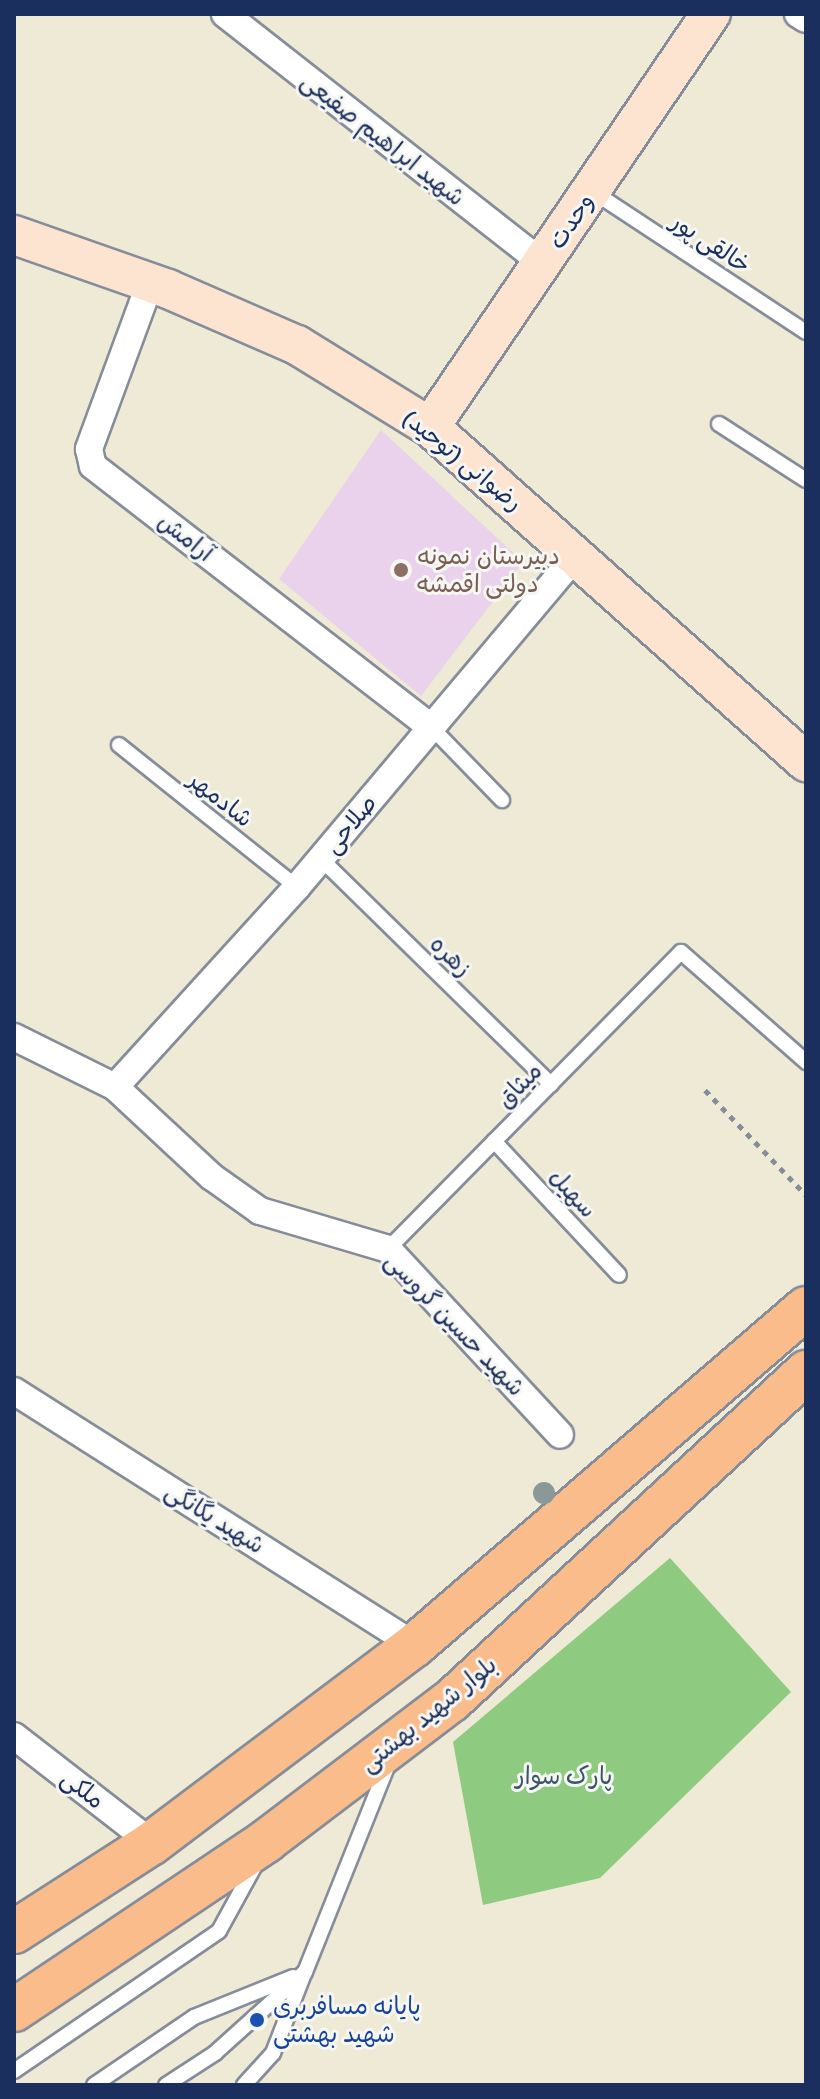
<!DOCTYPE html>
<meta charset="utf-8">
<style>
body{margin:0}
#map{position:relative;width:820px;height:2099px;overflow:hidden;background:#efead5;font-family:Itim,"Playpen Sans Arabic",sans-serif}
div>[style]{position:absolute}
.built>*{inset:0;background:#ead1ec}
.green>*{inset:0;background:#8eca7f}
.path>*{height:5px;margin-top:-2.5px;transform-origin:0;background:repeating-linear-gradient(90deg,#858c9a 0 6px,transparent 0 12px)}
.roads{filter:drop-shadow(2px 0 #858c9a) drop-shadow(-2px 0 #858c9a) drop-shadow(0 2px #858c9a) drop-shadow(0 -2px #858c9a)}
.lane>*{height:14px;margin:-7px;padding:0 7px;transform-origin:7px;border-radius:7px;background:#fff}
.street>*{height:26px;margin:-13px;padding:0 13px;transform-origin:13px;border-radius:13px;background:#fff}
.secondary>*{height:38px;margin:-19px;padding:0 19px;transform-origin:19px;border-radius:19px;background:#fde4d0}
.primary>*{height:42px;margin:-21px;padding:0 21px;transform-origin:21px;border-radius:21px;background:#f9bc8a}
.trees>*{width:22px;height:22px;margin:-11px;border-radius:50%;background:#8a9998}
.dots>*{width:22px;height:22px;translate:-50% -50%;box-sizing:border-box;border:4px solid #f6f6f2;border-radius:50%}
span{translate:-50% -50%;white-space:nowrap;text-align:center;line-height:1.15;-webkit-text-stroke:6px #f6f6f2;paint-order:stroke}
.street-label{font-size:24px;color:#1b2f5e}
.education-label{font-size:24px;color:#785e54}
.left{translate:0 -50%;text-align:left}
.park-label{font-size:24px;color:#385666}
.transit-label{font-size:24px;color:#164399}
.frame{position:absolute;inset:0;border:16px solid #1b2f5e;pointer-events:none}
</style>
<div id="map">
<div class="built">
<i style="clip-path:polygon(381px 430px,523px 562px,421px 696px,279px 579px)"></i>
</div>
<div class="green">
<i style="clip-path:polygon(670px 1558px,791px 1692px,600px 1878px,483px 1905px,453px 1742px)"></i>
</div>
<div class="path">
<i style="left:705px;top:1090px;width:146px;rotate:46.1deg"></i>
</div>
<div class="roads">
<div class="lane">
<i style="left:592px;top:191px;width:256px;rotate:33.4deg"></i>
<i style="left:719px;top:424px;width:103px;rotate:32.8deg"></i>
<i style="left:431px;top:727px;width:102px;rotate:45.8deg"></i>
<i style="left:119px;top:745px;width:228px;rotate:38.6deg"></i>
<i style="left:321px;top:859px;width:322px;rotate:44.4deg"></i>
<i style="left:494px;top:1141px;width:183px;rotate:47deg"></i>
<i style="left:388px;top:1249px;width:417px;rotate:-45.4deg"></i>
<i style="left:681px;top:952px;width:167px;rotate:41.3deg"></i>
<i style="left:14px;top:2071px;width:248px;rotate:-34.3deg"></i>
<i style="left:219px;top:1931px;width:83px;rotate:-61.3deg"></i>
<i style="left:94px;top:2085px;width:121px;rotate:-34.2deg"></i>
<i style="left:194px;top:2017px;width:107px;rotate:-22deg"></i>
<i style="left:166px;top:2085px;width:59px;rotate:-33.1deg"></i>
<i style="left:215px;top:2053px;width:121px;rotate:-42deg"></i>
<i style="left:305px;top:1972px;width:224px;rotate:-68.2deg"></i>
<i style="left:244px;top:2085px;width:43px;rotate:-47.8deg"></i>
<i style="left:273px;top:2053px;width:83px;rotate:-68.7deg"></i>
</div>
<div class="street">
<i style="left:225px;top:14px;width:403px;rotate:38.1deg"></i>
<i style="left:798px;top:14px;width:9px;rotate:32deg"></i>
<i style="left:150px;top:283px;width:177px;rotate:110.2deg"></i>
<i style="left:89px;top:449px;width:17px;rotate:77deg"></i>
<i style="left:93px;top:466px;width:427px;rotate:37.7deg"></i>
<i style="left:14px;top:1037px;width:113px;rotate:26.3deg"></i>
<i style="left:115px;top:1087px;width:132px;rotate:42.9deg"></i>
<i style="left:212px;top:1177px;width:59px;rotate:35.3deg"></i>
<i style="left:260px;top:1211px;width:134px;rotate:16.5deg"></i>
<i style="left:388px;top:1249px;width:253px;rotate:47.2deg"></i>
<i style="left:115px;top:1087px;width:270px;rotate:-47.7deg"></i>
<i style="left:297px;top:887px;width:434px;rotate:-49.9deg"></i>
<i style="left:14px;top:1391px;width:475px;rotate:32.4deg"></i>
<i style="left:14px;top:1736px;width:175px;rotate:37.8deg"></i>
</div>
<div class="secondary">
<i style="left:14px;top:235px;width:163px;rotate:19.3deg"></i>
<i style="left:168px;top:289px;width:141px;rotate:23.5deg"></i>
<i style="left:297px;top:345px;width:156px;rotate:31.7deg"></i>
<i style="left:430px;top:427px;width:504px;rotate:41.7deg"></i>
<i style="left:430px;top:427px;width:500px;rotate:-55.8deg"></i>
</div>
<div class="primary">
<i style="left:14px;top:1932px;width:164px;rotate:-32.8deg"></i>
<i style="left:152px;top:1843px;width:329px;rotate:-37deg"></i>
<i style="left:415px;top:1645px;width:516px;rotate:-40.76deg"></i>
<i style="left:14px;top:2010px;width:303px;rotate:-33.8deg"></i>
<i style="left:266px;top:1841px;width:233px;rotate:-37.2deg"></i>
<i style="left:452px;top:1700px;width:483px;rotate:-42.8deg"></i>
</div>
</div>
<div class="trees">
<i style="left:544px;top:1493px"></i>
</div>
<div class="dots">
<i style="left:401px;top:570px;background:#8d6e63"></i>
<i style="left:257px;top:2020px;background:#1a4fb4"></i>
</div>
<div class="street-label">
<span style="left:383px;top:139px;rotate:38deg">شهید ابراهیم صفیعی</span>
<span style="left:571px;top:221px;rotate:-56deg">وحدت</span>
<span style="left:711px;top:243px;rotate:33deg">خالقی پور</span>
<span style="left:463px;top:460px;rotate:39deg">رضوانی (توحید)</span>
<span style="left:186px;top:537px;rotate:38deg">آرامش</span>
<span style="left:221px;top:799px;rotate:38deg">شادمهر</span>
<span style="left:350px;top:824px;rotate:-50deg">صلاحی</span>
<span style="left:451px;top:956px;rotate:44deg">زهره</span>
<span style="left:519px;top:1085px;rotate:-45deg">میثاق</span>
<span style="left:573px;top:1193px;rotate:47deg">سهیل</span>
<span style="left:455px;top:1324px;rotate:46deg">شهید حسین گروسی</span>
<span style="left:215px;top:1518px;rotate:32deg">شهید یگانگی</span>
<span style="left:428px;top:1714px;rotate:-39deg">بلوار شهید بهشتی</span>
<span style="left:83px;top:1789px;rotate:38deg">ملکی</span>
</div>
<div class="education-label">
<span class="left" style="left:417px;top:570px">دبیرستان نمونه<br>دولتی اقمشه</span>
</div>
<div class="park-label">
<span style="left:564px;top:1776px">پارک سوار</span>
</div>
<div class="transit-label">
<span class="left" style="left:273px;top:2020px">پایانه مسافربری<br>شهید بهشتی</span>
</div>
<div class="frame"></div>
</div>
